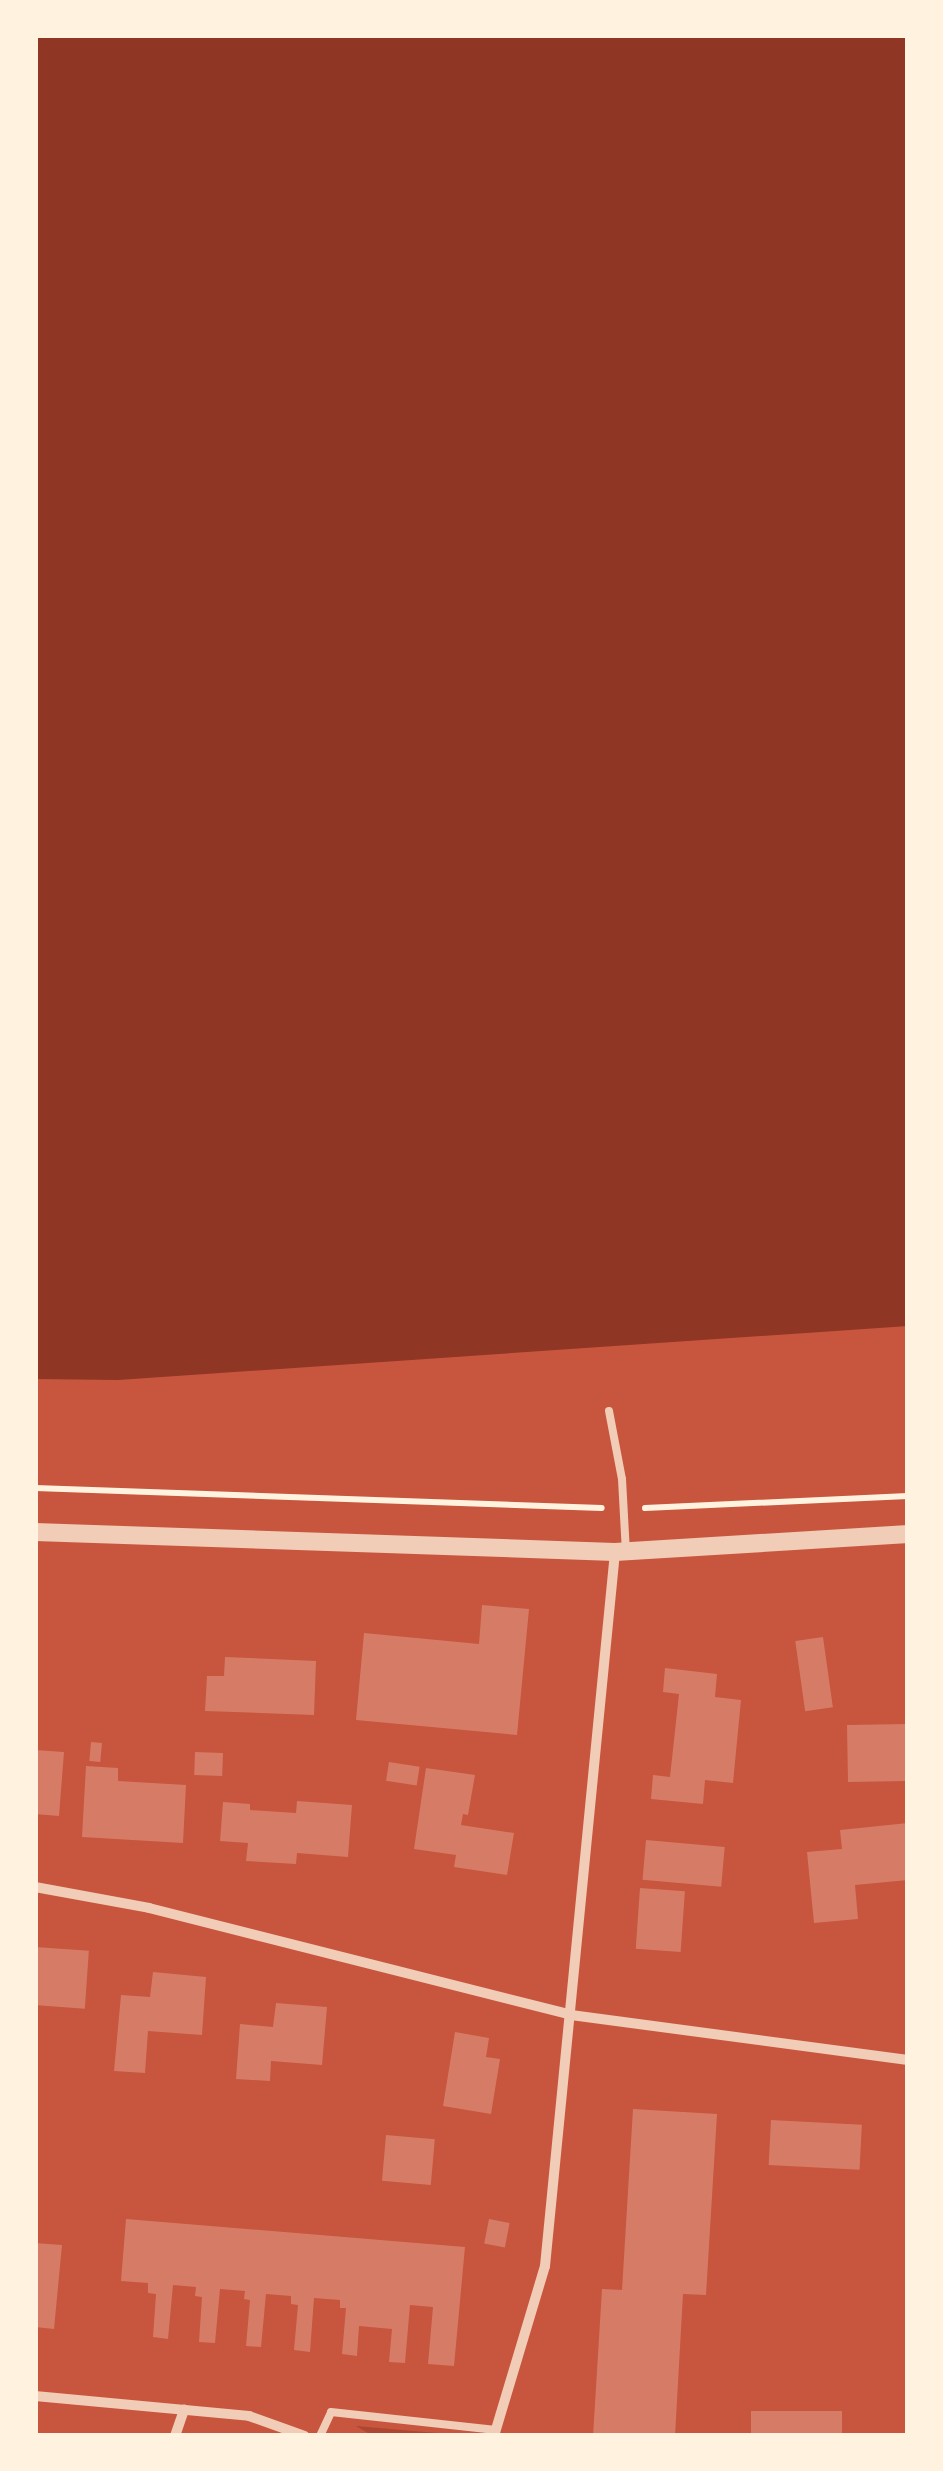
<!DOCTYPE html>
<style>
body{margin:0}
#map{position:relative;width:943px;height:2471px;overflow:hidden;background:#c8553d;font-family:Jost,sans-serif}
div>[style]{position:absolute}
.green>*{inset:0;background:#ae4732}
.water>*{inset:0;background:#8f3625}
.building>*{inset:0;background:#d67c66;transform-origin:0 0}
.path>*{height:6px;margin:-3px;padding:0 3px;transform-origin:3px;border-radius:3px;background:#fff3e0}
.service>*{height:8px;margin:-4px;padding:0 4px;transform-origin:4px;border-radius:4px;background:#f1ccb7}
.minor>*{height:10px;margin:-5px;padding:0 5px;transform-origin:5px;border-radius:5px;background:#f1ccb7}
.tertiary>*{height:18px;margin:-9px;padding:0 9px;transform-origin:9px;border-radius:9px;background:#f1ccb7}
span{translate:-50% -50%;white-space:nowrap;text-align:center;line-height:1.15;-webkit-text-stroke:10px #fff3e0;paint-order:stroke}
.frame{position:absolute;inset:0;border:38px solid #fff3e0;pointer-events:none}
</style>
<div id="map">
<div class="green">
<i style="clip-path:polygon(356px 2426px,472px 2436px,373px 2436px)"></i>
</div>
<div class="water">
<i style="clip-path:polygon(35px 35px,908px 35px,908px 1326px,118px 1380px,35px 1379px)"></i>
</div>
<div class="building">
<i style="clip-path:polygon(482px 1605px,529px 1609px,517px 1735px,356px 1720px,364px 1633px,479px 1644px)"></i>
<i style="left:823px;top:1637px;width:71px;height:28px;rotate:82deg"></i>
<i style="clip-path:polygon(225px 1657px,316px 1661px,314px 1715px,205px 1711px,207px 1676px,224px 1676px)"></i>
<i style="clip-path:polygon(665px 1668px,717px 1674px,715px 1697px,741px 1700px,733px 1783px,705px 1780px,703px 1804px,651px 1799px,653px 1775px,670px 1777px,679px 1694px,663px 1692px)"></i>
<i style="left:907px;top:1724px;width:57px;height:60px;rotate:89deg"></i>
<i style="left:91px;top:1742px;width:11px;height:19px;rotate:5deg"></i>
<i style="clip-path:polygon(35px 1750px,64px 1752px,59px 1816px,35px 1814px)"></i>
<i style="left:195px;top:1752px;width:28px;height:23px;rotate:2deg"></i>
<i style="left:389px;top:1762px;width:31px;height:19px;rotate:9deg"></i>
<i style="clip-path:polygon(86px 1766px,118px 1768px,118px 1781px,186px 1785px,183px 1843px,82px 1837px)"></i>
<i style="clip-path:polygon(426px 1768px,475px 1775px,468px 1815px,463px 1814px,461px 1825px,514px 1833px,507px 1875px,454px 1867px,456px 1855px,414px 1849px)"></i>
<i style="clip-path:polygon(297px 1801px,352px 1805px,348px 1857px,297px 1853px,296px 1864px,246px 1861px,248px 1843px,220px 1841px,223px 1802px,250px 1804px,250px 1810px,296px 1813px)"></i>
<i style="clip-path:polygon(908px 1823px,908px 1880px,855px 1885px,858px 1919px,814px 1923px,807px 1852px,842px 1849px,840px 1830px)"></i>
<i style="left:646px;top:1840px;width:79px;height:40px;rotate:5deg"></i>
<i style="left:640px;top:1888px;width:45px;height:61px;rotate:4deg"></i>
<i style="left:35px;top:1947px;width:54px;height:58px;rotate:4deg"></i>
<i style="clip-path:polygon(153px 1972px,206px 1977px,202px 2035px,148px 2031px,145px 2073px,114px 2071px,121px 1995px,150px 1997px)"></i>
<i style="clip-path:polygon(276px 2003px,327px 2007px,322px 2065px,271px 2061px,270px 2081px,236px 2079px,240px 2024px,273px 2027px)"></i>
<i style="clip-path:polygon(455px 2032px,489px 2038px,486px 2057px,500px 2059px,491px 2114px,443px 2106px)"></i>
<i style="clip-path:polygon(633px 2109px,717px 2114px,706px 2295px,683px 2294px,675px 2436px,593px 2436px,602px 2289px,622px 2290px)"></i>
<i style="left:771px;top:2120px;width:91px;height:45px;rotate:3deg"></i>
<i style="left:386px;top:2135px;width:49px;height:46px;rotate:5deg"></i>
<i style="clip-path:polygon(126px 2219px,465px 2247px,454px 2366px,428px 2364px,433px 2307px,410px 2305px,405px 2363px,389px 2362px,392px 2329px,359px 2326px,357px 2356px,342px 2354px,346px 2308px,340px 2308px,340px 2300px,314px 2298px,310px 2352px,294px 2350px,298px 2305px,291px 2304px,291px 2296px,266px 2294px,261px 2347px,246px 2346px,250px 2300px,244px 2299px,245px 2291px,220px 2289px,215px 2343px,199px 2342px,202px 2297px,195px 2296px,196px 2287px,173px 2285px,168px 2339px,153px 2337px,156px 2294px,148px 2293px,148px 2283px,121px 2281px)"></i>
<i style="left:489px;top:2219px;width:21px;height:25px;rotate:11deg"></i>
<i style="clip-path:polygon(35px 2243px,62px 2245px,54px 2329px,35px 2327px)"></i>
<i style="left:751px;top:2411px;width:91px;height:25px"></i>
</div>
<div class="path">
<i style="left:35px;top:1488px;width:567px;rotate:2.02deg"></i>
<i style="left:645px;top:1508px;width:263px;rotate:-2.6deg"></i>
</div>
<div class="service">
<i style="left:609px;top:1411px;width:69px;rotate:79.2deg"></i>
<i style="left:622px;top:1479px;width:73px;rotate:86.9deg"></i>
<i style="left:320px;top:2436px;width:26px;rotate:-65deg"></i>
<i style="left:331px;top:2412px;width:166px;rotate:6.2deg"></i>
</div>
<div class="minor">
<i style="left:35px;top:1887px;width:116px;rotate:10.4deg"></i>
<i style="left:149px;top:1908px;width:435px;rotate:14.2deg"></i>
<i style="left:571px;top:2015px;width:340px;rotate:7.6deg"></i>
<i style="left:35px;top:2396px;width:215px;rotate:5.3deg"></i>
<i style="left:249px;top:2416px;width:59px;rotate:19.7deg"></i>
<i style="left:175px;top:2436px;width:28px;rotate:-71deg"></i>
<i style="left:494px;top:2436px;width:177px;rotate:-73.3deg"></i>
<i style="left:545px;top:2266px;width:717px;rotate:-84.4deg"></i>
</div>
<div class="tertiary">
<i style="left:35px;top:1532px;width:580px;rotate:1.97deg"></i>
<i style="left:615px;top:1552px;width:294px;rotate:-3.5deg"></i>
</div>
<div class="frame"></div>
</div>
